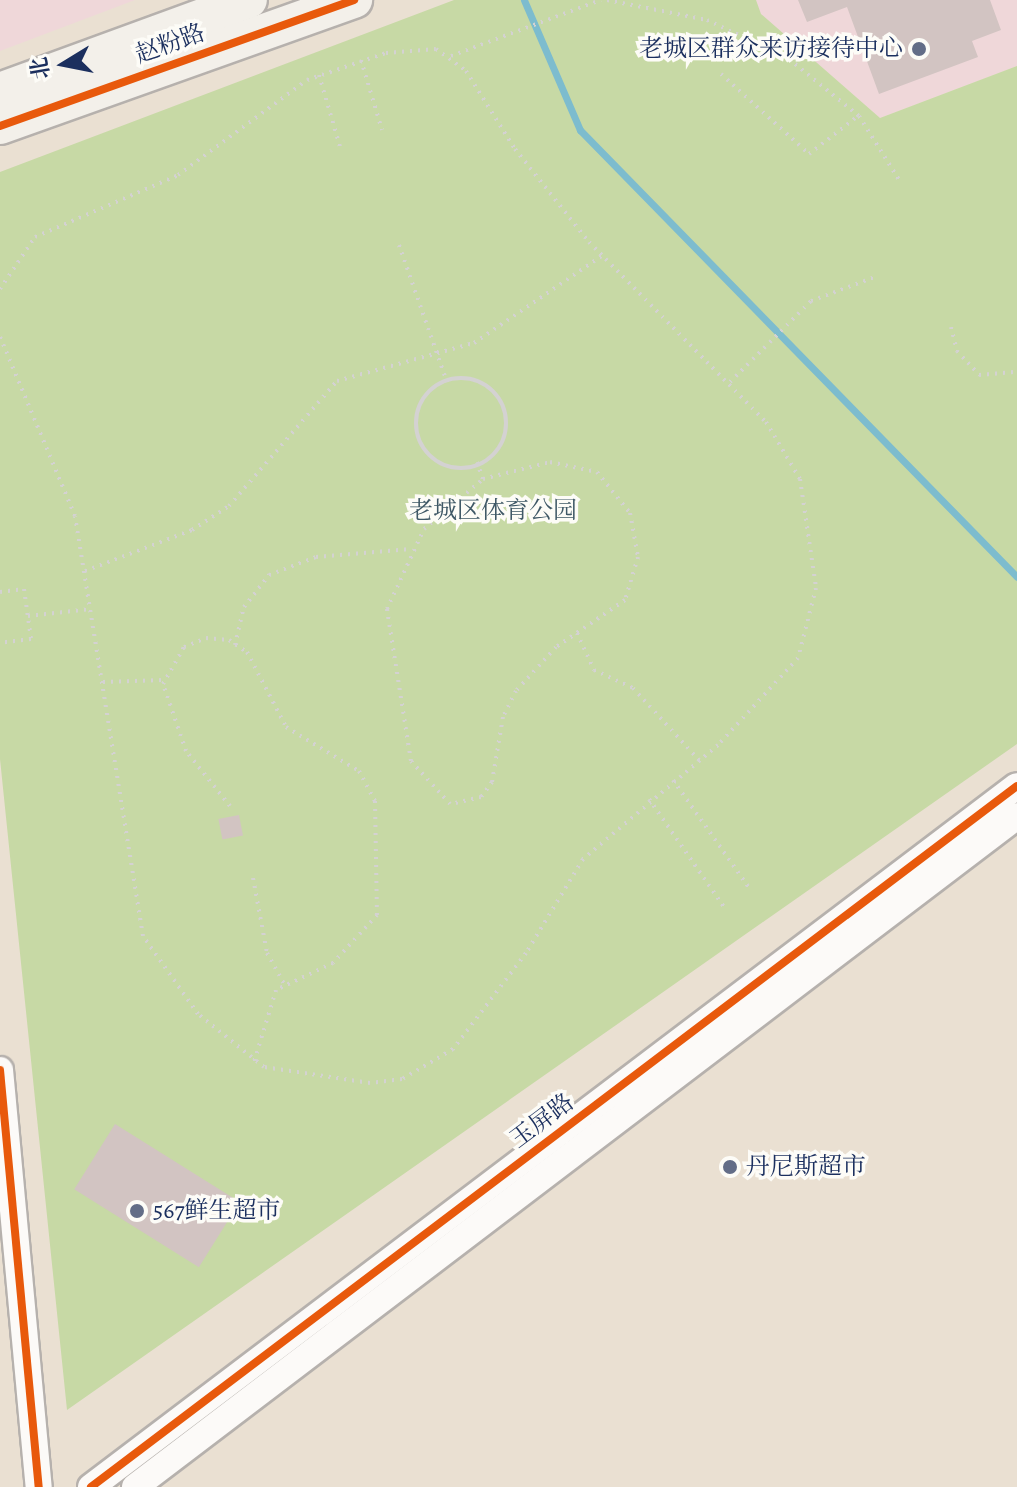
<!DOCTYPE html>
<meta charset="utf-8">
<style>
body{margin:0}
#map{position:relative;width:1017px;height:1487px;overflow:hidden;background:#eae0d2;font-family:Alegreya,"Noto Serif SC",serif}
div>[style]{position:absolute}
.built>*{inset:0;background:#efd7d9}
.green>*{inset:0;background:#c7d9a5}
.stream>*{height:7px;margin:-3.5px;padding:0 3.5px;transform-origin:3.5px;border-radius:3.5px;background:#7dbcce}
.building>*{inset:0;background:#d2c4c2;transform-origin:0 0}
.path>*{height:4px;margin-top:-2px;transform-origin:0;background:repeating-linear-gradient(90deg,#d4d2d2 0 2px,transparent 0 8px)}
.path>.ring{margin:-2px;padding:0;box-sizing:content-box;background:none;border:4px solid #d4d2d2;border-radius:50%}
.roads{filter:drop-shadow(2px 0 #b6b1ad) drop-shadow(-2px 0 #b6b1ad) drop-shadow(0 2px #b6b1ad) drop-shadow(0 -2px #b6b1ad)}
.street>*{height:26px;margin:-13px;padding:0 13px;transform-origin:13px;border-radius:13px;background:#fcfaf8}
.secondary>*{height:36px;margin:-18px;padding:0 18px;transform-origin:18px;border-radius:18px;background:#f3f0ea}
.cycleway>*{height:8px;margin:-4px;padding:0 4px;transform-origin:4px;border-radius:4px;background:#e8590c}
.dots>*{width:22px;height:22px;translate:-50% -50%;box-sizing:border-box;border:4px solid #fdfcf7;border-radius:50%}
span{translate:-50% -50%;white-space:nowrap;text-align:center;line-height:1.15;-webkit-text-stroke:7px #fdfcf7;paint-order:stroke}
.street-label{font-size:24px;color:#1b2f5e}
.poi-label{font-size:24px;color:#1b2f5e}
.right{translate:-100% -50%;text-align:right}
.left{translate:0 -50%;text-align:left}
.park-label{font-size:24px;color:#3f5866}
.north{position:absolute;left:24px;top:24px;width:80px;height:80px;-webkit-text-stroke:6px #fdfcf7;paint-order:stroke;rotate:260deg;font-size:22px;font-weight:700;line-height:32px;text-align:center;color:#1b2f5e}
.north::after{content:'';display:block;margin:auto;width:28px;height:36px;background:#1b2f5e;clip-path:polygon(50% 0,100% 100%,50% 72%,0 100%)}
</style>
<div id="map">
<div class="built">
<i style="clip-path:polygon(0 0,135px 0,0 51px)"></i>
<i style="clip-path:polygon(756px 0,1017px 0,1017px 66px,880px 118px,760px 14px)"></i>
</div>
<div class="green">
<i style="clip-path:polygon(454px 0,756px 0,761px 14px,880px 118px,1017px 66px,1017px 744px,67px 1410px,0 759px,0 172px)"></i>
</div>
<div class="stream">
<i style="left:524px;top:0;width:142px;rotate:66.7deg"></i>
<i style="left:580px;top:130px;width:625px;rotate:45.65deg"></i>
</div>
<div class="building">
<i style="clip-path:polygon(798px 0,990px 0,1001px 30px,972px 41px,978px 57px,879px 94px,847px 7px,807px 22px)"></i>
<i style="left:239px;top:815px;width:21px;height:21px;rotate:79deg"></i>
<i style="left:115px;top:1124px;width:147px;height:77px;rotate:32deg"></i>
</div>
<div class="path">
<i style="left:607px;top:0;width:102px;rotate:11.3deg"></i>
<i style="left:707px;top:20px;width:91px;rotate:25.4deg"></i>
<i style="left:789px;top:59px;width:90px;rotate:39.2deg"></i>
<i style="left:859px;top:116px;width:79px;rotate:57.9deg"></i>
<i style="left:451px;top:56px;width:160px;rotate:-20.5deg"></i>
<i style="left:361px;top:60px;width:73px;rotate:73.3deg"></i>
<i style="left:721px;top:74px;width:119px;rotate:42.3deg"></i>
<i style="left:809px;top:154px;width:62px;rotate:-37.8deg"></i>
<i style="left:319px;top:75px;width:75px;rotate:73.7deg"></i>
<i style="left:399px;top:245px;width:145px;rotate:70.7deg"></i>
<i style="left:0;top:289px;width:63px;rotate:-56.1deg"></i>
<i style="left:35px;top:237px;width:156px;rotate:-23.4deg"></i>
<i style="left:178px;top:175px;width:160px;rotate:-36.4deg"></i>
<i style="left:307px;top:80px;width:83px;rotate:-18.9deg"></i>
<i style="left:386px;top:53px;width:50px;rotate:-4.6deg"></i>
<i style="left:436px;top:49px;width:37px;rotate:36deg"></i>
<i style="left:466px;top:71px;width:92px;rotate:57.9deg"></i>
<i style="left:515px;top:149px;width:119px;rotate:51.5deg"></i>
<i style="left:589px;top:242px;width:252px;rotate:45.5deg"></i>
<i style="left:766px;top:422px;width:66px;rotate:59.2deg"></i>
<i style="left:800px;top:479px;width:110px;rotate:81.6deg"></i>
<i style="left:816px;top:588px;width:72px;rotate:104.4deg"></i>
<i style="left:798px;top:658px;width:118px;rotate:132.6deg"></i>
<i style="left:718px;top:745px;width:177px;rotate:139.8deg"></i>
<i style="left:583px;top:859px;width:110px;rotate:121.2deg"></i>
<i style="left:526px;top:953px;width:121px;rotate:127.2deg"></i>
<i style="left:453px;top:1049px;width:59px;rotate:149.5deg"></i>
<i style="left:402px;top:1079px;width:32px;rotate:173deg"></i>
<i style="left:370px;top:1083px;width:107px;rotate:-171.4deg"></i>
<i style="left:264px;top:1067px;width:85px;rotate:-141.2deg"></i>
<i style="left:198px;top:1014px;width:95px;rotate:-125.2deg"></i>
<i style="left:143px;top:936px;width:425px;rotate:-99.2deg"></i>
<i style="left:75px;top:516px;width:194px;rotate:-112.7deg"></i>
<i style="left:951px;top:327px;width:25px;rotate:76deg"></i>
<i style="left:957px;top:351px;width:33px;rotate:47deg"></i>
<i style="left:979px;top:375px;width:38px;rotate:-5deg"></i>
<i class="ring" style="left:416px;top:378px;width:86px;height:86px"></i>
<i style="left:730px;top:382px;width:115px;rotate:-45deg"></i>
<i style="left:811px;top:301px;width:68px;rotate:-20.6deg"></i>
<i style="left:477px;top:462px;width:18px;rotate:71deg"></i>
<i style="left:483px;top:479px;width:69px;rotate:-14.2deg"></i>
<i style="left:550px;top:462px;width:48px;rotate:12deg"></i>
<i style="left:597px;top:472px;width:53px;rotate:51.2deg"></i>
<i style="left:630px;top:513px;width:45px;rotate:79.7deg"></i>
<i style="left:638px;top:557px;width:45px;rotate:106.8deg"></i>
<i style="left:625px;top:600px;width:83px;rotate:145.7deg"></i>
<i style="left:556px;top:647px;width:59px;rotate:132.3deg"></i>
<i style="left:516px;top:691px;width:29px;rotate:117deg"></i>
<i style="left:503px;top:717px;width:66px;rotate:99.6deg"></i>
<i style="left:492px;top:782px;width:19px;rotate:126deg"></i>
<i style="left:481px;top:797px;width:32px;rotate:167deg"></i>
<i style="left:450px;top:804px;width:58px;rotate:-132.2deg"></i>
<i style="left:411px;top:761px;width:154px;rotate:-99deg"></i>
<i style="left:387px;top:609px;width:88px;rotate:-65.2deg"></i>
<i style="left:424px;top:529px;width:77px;rotate:-40.3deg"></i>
<i style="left:85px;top:571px;width:115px;rotate:-21deg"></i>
<i style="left:192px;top:530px;width:44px;rotate:-33deg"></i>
<i style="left:229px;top:506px;width:165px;rotate:-49.2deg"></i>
<i style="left:337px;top:381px;width:142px;rotate:-15.5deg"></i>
<i style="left:474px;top:343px;width:156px;rotate:-34.3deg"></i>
<i style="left:0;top:592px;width:24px;rotate:-7deg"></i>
<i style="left:24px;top:589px;width:50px;rotate:82deg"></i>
<i style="left:31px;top:639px;width:31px;rotate:173deg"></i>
<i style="left:28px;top:616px;width:63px;rotate:-6.3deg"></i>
<i style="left:577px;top:633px;width:41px;rotate:65.3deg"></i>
<i style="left:594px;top:670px;width:43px;rotate:24.8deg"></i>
<i style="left:633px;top:688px;width:98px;rotate:47.5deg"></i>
<i style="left:235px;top:645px;width:39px;rotate:-77deg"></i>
<i style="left:244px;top:607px;width:41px;rotate:-52deg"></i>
<i style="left:269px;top:575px;width:50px;rotate:-21deg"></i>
<i style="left:316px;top:557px;width:95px;rotate:-4.8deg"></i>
<i style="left:103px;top:682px;width:61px;rotate:-1.9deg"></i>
<i style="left:673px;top:780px;width:133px;rotate:54.8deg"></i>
<i style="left:649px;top:799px;width:131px;rotate:55.2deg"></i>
<i style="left:230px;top:806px;width:70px;rotate:-128.7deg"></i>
<i style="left:186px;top:751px;width:71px;rotate:-108.9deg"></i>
<i style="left:163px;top:684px;width:43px;rotate:-60.4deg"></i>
<i style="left:184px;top:647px;width:24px;rotate:-22deg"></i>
<i style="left:206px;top:638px;width:23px;rotate:5deg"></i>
<i style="left:229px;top:640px;width:22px;rotate:34deg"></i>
<i style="left:247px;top:652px;width:85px;rotate:62.5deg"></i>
<i style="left:286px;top:727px;width:85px;rotate:31.1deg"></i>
<i style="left:359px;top:771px;width:34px;rotate:62deg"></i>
<i style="left:375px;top:801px;width:114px;rotate:89deg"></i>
<i style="left:377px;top:915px;width:65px;rotate:132.5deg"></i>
<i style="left:333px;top:963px;width:63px;rotate:154.7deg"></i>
<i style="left:276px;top:990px;width:75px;rotate:107deg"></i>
<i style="left:253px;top:878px;width:76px;rotate:79.4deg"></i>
<i style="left:267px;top:953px;width:39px;rotate:61deg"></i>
</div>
<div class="roads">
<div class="street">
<i style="left:0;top:1070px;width:419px;rotate:84.7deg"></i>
<i style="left:91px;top:1487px;width:1161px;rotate:-37.13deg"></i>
<i style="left:135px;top:1487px;width:1108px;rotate:-37.26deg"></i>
</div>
<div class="secondary">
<i style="left:0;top:91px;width:265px;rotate:-20.1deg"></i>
<i style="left:0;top:126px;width:376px;rotate:-19.6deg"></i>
</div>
</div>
<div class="cycleway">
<i style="left:0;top:126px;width:376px;rotate:-19.6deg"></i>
<i style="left:0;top:1070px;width:419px;rotate:84.7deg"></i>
<i style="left:91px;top:1487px;width:1161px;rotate:-37.13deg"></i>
</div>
<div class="dots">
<i style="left:919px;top:49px;background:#636d87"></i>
<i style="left:730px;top:1167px;background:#636d87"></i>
<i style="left:137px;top:1211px;background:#636d87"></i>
</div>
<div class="street-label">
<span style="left:170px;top:44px;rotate:-20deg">赵粉路</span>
<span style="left:542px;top:1121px;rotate:-37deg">玉屏路</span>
</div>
<div class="poi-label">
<span class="right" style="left:903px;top:49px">老城区群众来访接待中心</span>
<span class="left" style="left:746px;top:1167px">丹尼斯超市</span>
<span class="left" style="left:153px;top:1211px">567鲜生超市</span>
</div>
<div class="park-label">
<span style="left:493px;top:511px">老城区体育公园</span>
</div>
<div class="north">北</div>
</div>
